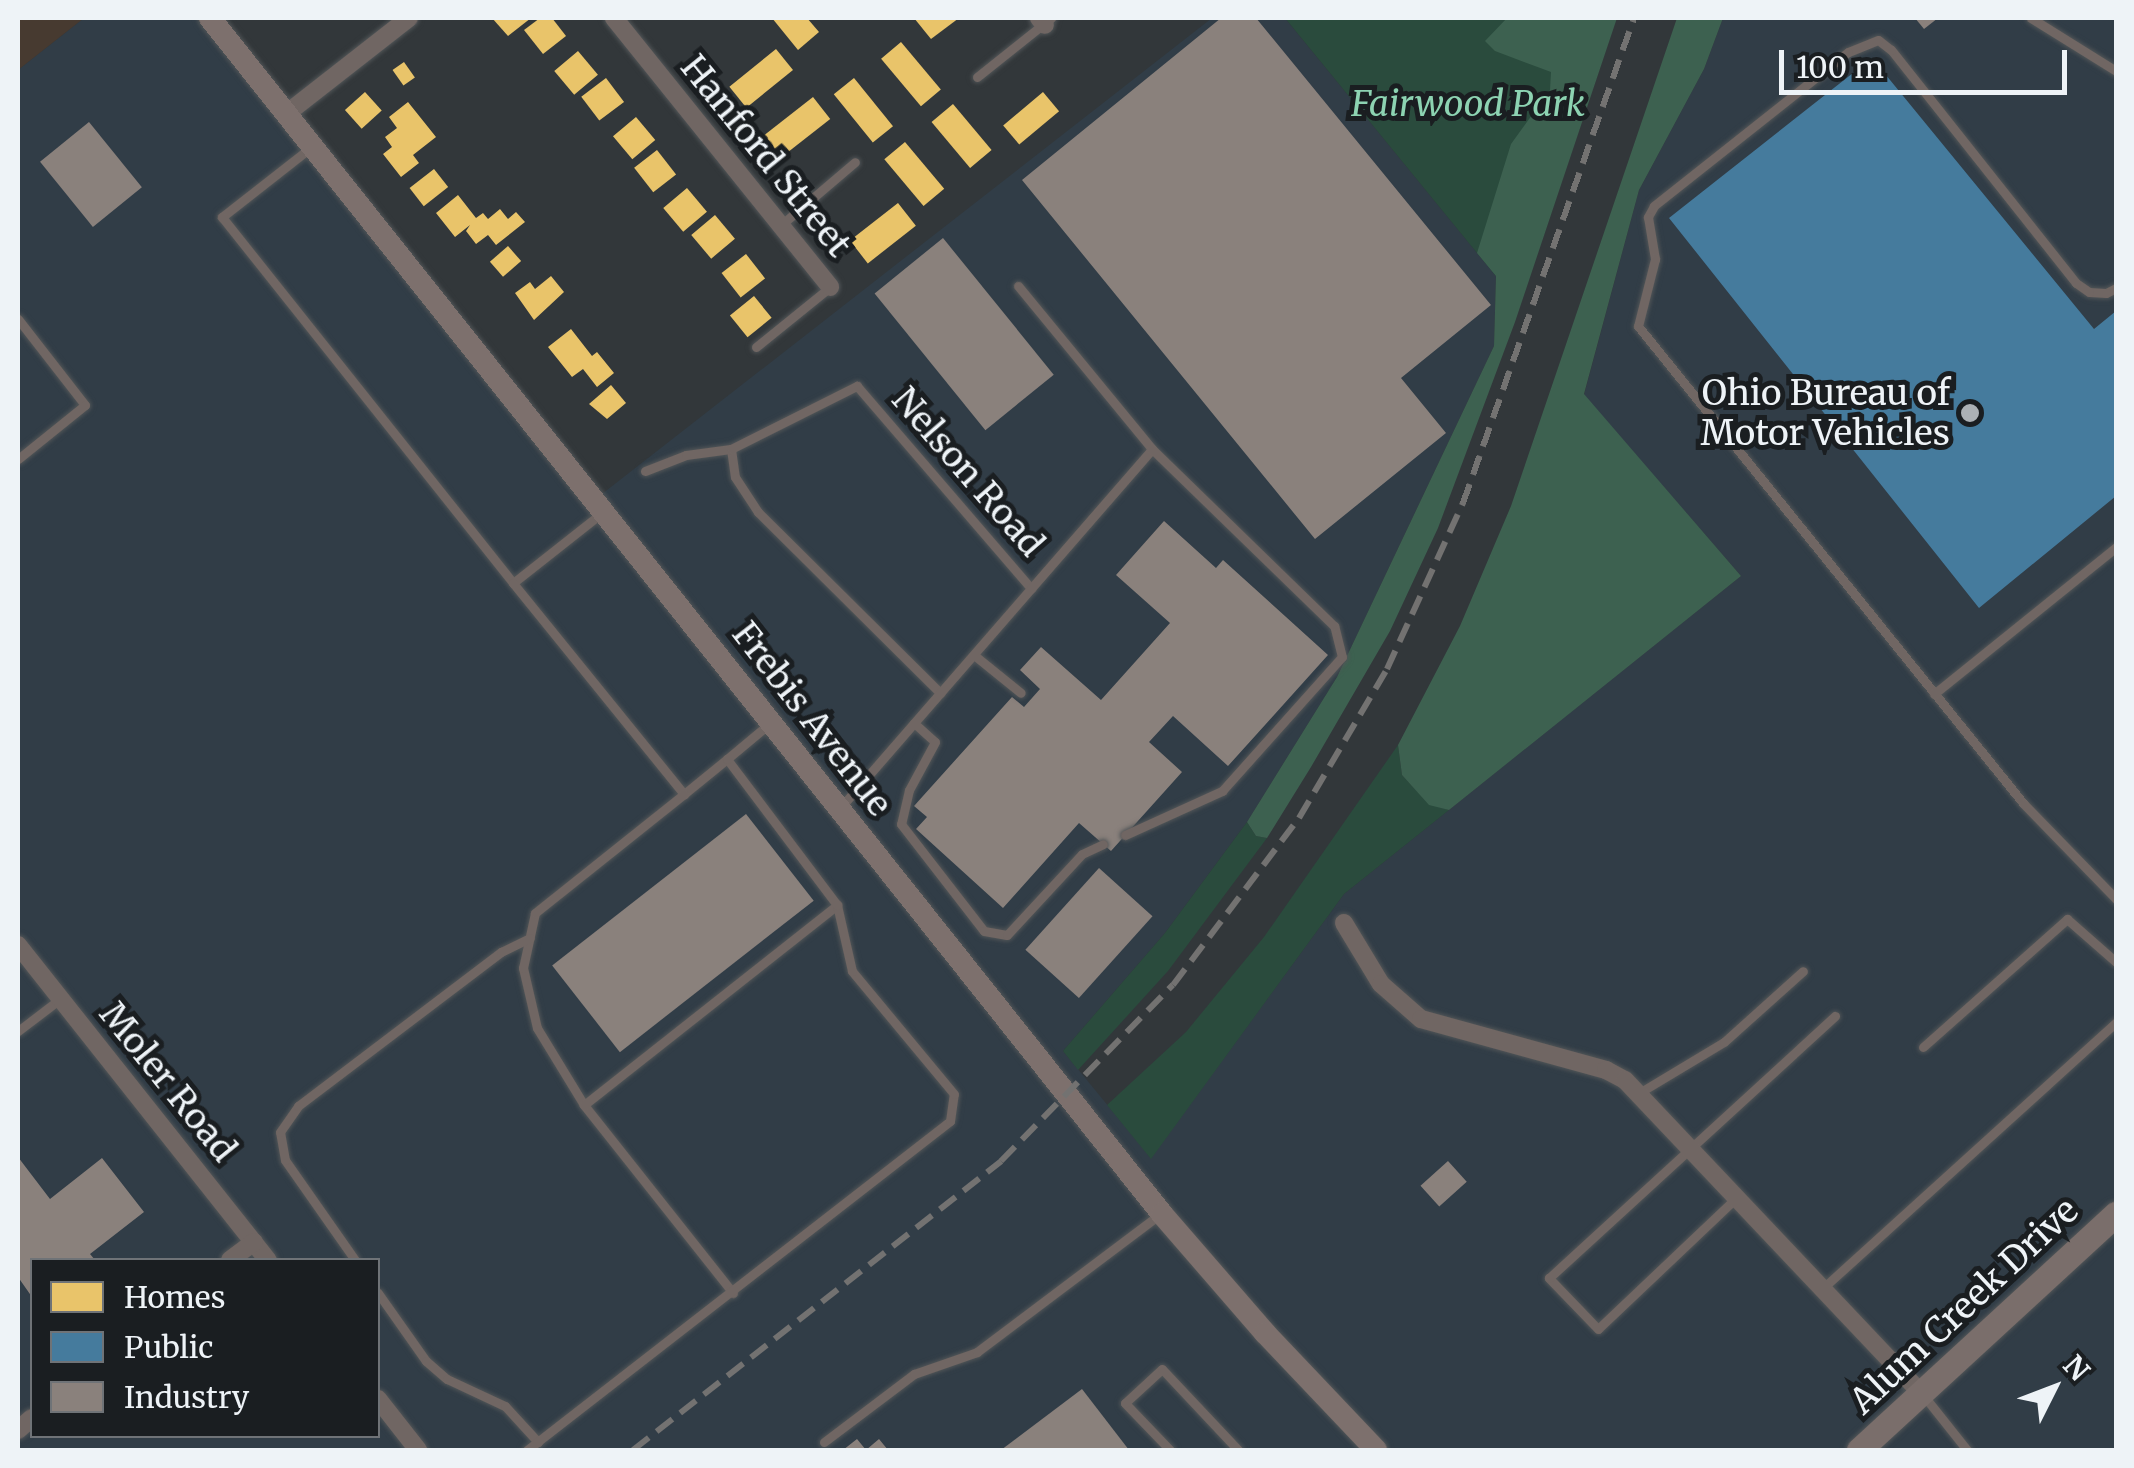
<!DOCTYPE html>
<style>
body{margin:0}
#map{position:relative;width:2134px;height:1468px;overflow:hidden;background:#32373a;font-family:Merriweather,serif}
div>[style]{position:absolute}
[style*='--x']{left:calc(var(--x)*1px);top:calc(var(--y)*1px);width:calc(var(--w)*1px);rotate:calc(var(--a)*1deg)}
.built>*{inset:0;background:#313d47}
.education>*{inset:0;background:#473a30}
.green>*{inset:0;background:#2a4b3d}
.forest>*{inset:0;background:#3d6150}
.homes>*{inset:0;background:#e9c46a;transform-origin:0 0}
.public>*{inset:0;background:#457b9d}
.industry>*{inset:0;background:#8a817c;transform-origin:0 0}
.roads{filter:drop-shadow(0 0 2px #515557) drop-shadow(0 0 2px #515557)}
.lane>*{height:9px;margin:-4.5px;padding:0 4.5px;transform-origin:4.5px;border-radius:4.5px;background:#706663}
.street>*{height:18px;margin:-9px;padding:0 9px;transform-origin:9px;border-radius:9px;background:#706663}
.secondary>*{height:22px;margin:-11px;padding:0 11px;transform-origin:11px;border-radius:11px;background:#7d706d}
.primary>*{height:25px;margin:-12.5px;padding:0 12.5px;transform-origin:12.5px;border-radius:12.5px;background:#7a6e6b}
.rail>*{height:6px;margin-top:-3px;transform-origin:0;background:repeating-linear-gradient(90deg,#737271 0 20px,transparent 0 30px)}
.dots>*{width:28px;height:28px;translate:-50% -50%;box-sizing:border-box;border:5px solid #1a1e21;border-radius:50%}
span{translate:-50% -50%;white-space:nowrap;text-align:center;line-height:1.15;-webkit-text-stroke:10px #1a1e21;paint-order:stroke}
.park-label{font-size:35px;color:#8dd3b2;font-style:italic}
.street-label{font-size:35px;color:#eef3f7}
.poi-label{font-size:35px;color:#eef3f7}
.right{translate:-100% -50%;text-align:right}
.frame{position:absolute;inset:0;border:20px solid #eef3f7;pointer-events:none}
.legend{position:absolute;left:30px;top:1258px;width:350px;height:180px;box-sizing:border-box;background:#1a1e21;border:2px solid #6f7377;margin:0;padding:12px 18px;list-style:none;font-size:30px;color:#eef3f7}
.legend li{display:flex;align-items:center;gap:20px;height:50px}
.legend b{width:50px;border:2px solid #6f7377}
.north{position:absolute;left:2004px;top:1338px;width:100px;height:100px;-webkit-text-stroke:8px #1a1e21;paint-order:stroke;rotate:48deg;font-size:28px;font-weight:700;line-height:40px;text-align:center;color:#eef3f7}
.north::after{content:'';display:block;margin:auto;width:35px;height:45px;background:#eef3f7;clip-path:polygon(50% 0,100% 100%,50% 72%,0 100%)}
.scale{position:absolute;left:1779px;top:50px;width:288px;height:45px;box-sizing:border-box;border:5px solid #eef3f7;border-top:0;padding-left:12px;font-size:30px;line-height:35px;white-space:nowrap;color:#eef3f7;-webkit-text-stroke:8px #1a1e21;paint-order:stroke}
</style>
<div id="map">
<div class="built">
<i style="clip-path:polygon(evenodd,84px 18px,207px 18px,593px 501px,1212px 18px,1285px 18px,1496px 276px,1494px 346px,1337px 677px,1247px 822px,1165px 933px,1063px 1051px,1151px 1158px,1344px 894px,1741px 576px,1584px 395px,1639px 190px,1704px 69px,1723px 18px,2116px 18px,2116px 1450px,18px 1450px,18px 70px,84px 18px,32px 1260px,378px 1260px,378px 1436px,32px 1436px,32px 1260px)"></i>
</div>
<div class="education">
<i style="clip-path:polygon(18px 18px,84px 18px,18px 70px)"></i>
</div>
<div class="green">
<i style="clip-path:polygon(1285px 18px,1594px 18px,1496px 276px,1477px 253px)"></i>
<i style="clip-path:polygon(1398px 745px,1402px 775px,1429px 804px,1449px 810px,1344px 894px,1151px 1159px,1107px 1105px,1186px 1032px,1264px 937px)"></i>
<i style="clip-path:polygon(1247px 822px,1256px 836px,1267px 838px,1168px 971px,1078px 1070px,1063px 1051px,1165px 933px)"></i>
</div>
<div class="forest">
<i style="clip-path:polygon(1507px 18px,1617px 18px,1515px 322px,1438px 528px,1390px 631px,1311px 767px,1267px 838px,1256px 836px,1247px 822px,1337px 677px,1494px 346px,1496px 276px,1477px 253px,1511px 144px,1550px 90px,1551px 72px,1495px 51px,1485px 41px)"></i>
<i style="clip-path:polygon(1677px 18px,1723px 18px,1704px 69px,1639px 190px,1584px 394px,1741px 576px,1449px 810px,1429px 805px,1402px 775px,1398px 745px,1460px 626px,1511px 506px)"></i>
</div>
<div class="homes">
<i style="clip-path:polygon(492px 18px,531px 18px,508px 36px)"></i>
<i style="clip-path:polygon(540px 18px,552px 18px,566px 36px,543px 54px,524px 30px)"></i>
<i style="clip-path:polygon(772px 18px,807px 18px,819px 32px,798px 50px)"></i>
<i style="clip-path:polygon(914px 18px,959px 18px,931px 39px)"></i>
<i style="left:901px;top:42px;width:62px;height:26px;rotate:50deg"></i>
<i style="left:776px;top:49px;width:27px;height:60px;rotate:51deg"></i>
<i style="left:578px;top:51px;width:31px;height:31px;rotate:50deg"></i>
<i style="left:404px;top:62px;width:19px;height:14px;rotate:55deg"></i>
<i style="left:606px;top:78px;width:30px;height:31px;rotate:53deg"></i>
<i style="left:854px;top:78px;width:62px;height:26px;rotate:51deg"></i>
<i style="left:365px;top:92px;width:25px;height:27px;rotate:48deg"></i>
<i style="left:1043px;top:92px;width:25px;height:52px;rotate:50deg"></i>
<i style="left:813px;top:97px;width:28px;height:62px;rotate:52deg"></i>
<i style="clip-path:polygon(408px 102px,436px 137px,413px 155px,419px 163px,401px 177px,383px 154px,392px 147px,385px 137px,397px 128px,389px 117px)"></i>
<i style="left:953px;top:104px;width:60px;height:28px;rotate:50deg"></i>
<i style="left:636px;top:117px;width:30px;height:30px;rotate:50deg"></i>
<i style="left:905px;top:142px;width:61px;height:27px;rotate:50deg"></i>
<i style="left:657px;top:150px;width:31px;height:29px;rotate:52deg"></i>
<i style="left:434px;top:169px;width:23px;height:31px;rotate:52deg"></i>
<i style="left:687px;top:188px;width:31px;height:31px;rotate:50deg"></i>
<i style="clip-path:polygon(458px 195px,476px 218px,483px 213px,488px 219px,500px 209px,508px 219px,516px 212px,525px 222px,496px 245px,488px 235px,476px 244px,466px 231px,470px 225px,455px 237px,436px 213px)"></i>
<i style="left:898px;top:203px;width:29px;height:61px;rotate:52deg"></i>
<i style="left:715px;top:215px;width:31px;height:31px;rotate:50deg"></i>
<i style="left:508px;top:246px;width:20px;height:24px;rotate:49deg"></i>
<i style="left:746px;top:254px;width:31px;height:31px;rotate:52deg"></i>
<i style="clip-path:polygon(551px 276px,564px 292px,534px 320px,515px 293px,530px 282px,535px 289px)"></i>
<i style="left:754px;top:296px;width:28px;height:31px;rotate:51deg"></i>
<i style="clip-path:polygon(571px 329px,592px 356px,597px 352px,614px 373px,597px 387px,583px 369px,572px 377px,548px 347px)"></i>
<i style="clip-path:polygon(611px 385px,626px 403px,607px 419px,589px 404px)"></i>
</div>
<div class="public">
<i style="clip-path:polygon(1872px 58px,2094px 329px,2116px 311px,2116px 496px,1979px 608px,1669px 218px)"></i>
</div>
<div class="industry">
<i style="clip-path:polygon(1221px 18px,1256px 18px,1491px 305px,1401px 378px,1446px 433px,1315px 539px,1022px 180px)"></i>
<i style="clip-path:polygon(1915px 18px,1938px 18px,1924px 29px)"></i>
<i style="left:89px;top:122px;width:84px;height:63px;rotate:51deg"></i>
<i style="left:943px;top:238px;width:176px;height:88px;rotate:51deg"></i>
<i style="clip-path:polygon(1164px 521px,1216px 568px,1223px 560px,1328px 655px,1228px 766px,1173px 716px,1149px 742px,1182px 772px,1111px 851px,1079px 823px,1003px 908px,916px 829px,927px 817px,914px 806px,1012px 697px,1024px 707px,1040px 689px,1020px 670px,1041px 647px,1101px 700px,1170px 623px,1116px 575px)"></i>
<i style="left:746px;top:814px;width:110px;height:246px;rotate:52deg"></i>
<i style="left:1099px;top:868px;width:72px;height:110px;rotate:42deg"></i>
<i style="clip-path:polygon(18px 1157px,50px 1199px,102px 1158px,144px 1212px,90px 1254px,95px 1260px,32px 1260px,32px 1297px,18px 1277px)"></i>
<i style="left:1448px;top:1161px;width:28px;height:37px;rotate:48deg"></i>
<i style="clip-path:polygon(1082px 1389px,1129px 1450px,1001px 1450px)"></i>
<i style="clip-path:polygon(857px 1439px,866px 1450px,879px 1439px,888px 1450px,843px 1450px)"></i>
</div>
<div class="roads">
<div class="lane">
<i style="--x:2031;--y:18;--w:100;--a:31.9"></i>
<i style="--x:977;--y:77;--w:95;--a:-38.6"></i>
<i style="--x:310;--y:148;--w:112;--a:141.9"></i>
<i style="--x:222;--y:217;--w:468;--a:51.5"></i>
<i style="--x:513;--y:583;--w:115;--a:-38.3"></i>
<i style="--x:781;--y:225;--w:97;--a:-40.4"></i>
<i style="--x:2116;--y:288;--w:11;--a:153"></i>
<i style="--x:2106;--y:293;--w:17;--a:-177"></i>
<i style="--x:2089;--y:292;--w:16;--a:-145"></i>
<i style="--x:2076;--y:283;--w:298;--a:-128.4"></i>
<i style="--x:1891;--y:50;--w:16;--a:-142"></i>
<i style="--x:1878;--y:40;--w:32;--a:158"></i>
<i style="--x:1848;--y:52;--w:248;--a:141.6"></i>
<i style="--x:1654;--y:206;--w:13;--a:119"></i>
<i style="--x:1648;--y:217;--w:43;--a:80.5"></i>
<i style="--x:1655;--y:259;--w:69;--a:104.2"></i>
<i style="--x:1638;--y:326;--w:613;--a:51.09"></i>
<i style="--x:2023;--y:803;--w:134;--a:45.9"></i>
<i style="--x:18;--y:319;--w:109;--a:52.1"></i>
<i style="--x:85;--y:405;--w:86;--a:141.1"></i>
<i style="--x:756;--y:347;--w:95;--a:-39"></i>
<i style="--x:731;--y:449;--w:28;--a:82"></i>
<i style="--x:735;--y:477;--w:42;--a:56.7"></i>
<i style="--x:758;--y:512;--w:257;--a:44.8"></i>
<i style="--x:645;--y:471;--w:44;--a:-21.3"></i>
<i style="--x:686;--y:455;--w:45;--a:-7.6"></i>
<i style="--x:731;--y:449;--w:141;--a:-26.6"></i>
<i style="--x:857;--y:386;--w:267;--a:49.3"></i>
<i style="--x:513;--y:583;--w:272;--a:51"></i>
<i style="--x:684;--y:794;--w:55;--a:-39.1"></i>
<i style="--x:974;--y:655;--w:60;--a:39"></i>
<i style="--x:1934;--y:694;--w:234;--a:-38.9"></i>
<i style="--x:914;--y:723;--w:28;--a:42"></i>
<i style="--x:935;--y:742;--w:55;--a:118.4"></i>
<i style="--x:909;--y:790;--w:35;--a:103"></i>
<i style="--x:901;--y:824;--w:135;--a:52.2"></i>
<i style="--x:984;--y:931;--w:23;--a:10"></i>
<i style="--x:1007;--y:935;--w:110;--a:-47.2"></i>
<i style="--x:1082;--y:854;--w:23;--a:-25"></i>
<i style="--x:841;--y:807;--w:474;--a:-49"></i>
<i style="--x:1152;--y:449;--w:211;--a:-129.4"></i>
<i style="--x:1125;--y:835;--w:107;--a:-24.4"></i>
<i style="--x:1222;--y:791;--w:180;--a:-48.2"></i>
<i style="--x:1342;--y:657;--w:32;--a:-104"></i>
<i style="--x:1334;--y:626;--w:254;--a:-135.8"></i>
<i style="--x:18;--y:1031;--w:53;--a:-37.3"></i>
<i style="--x:1923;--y:1047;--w:193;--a:-41.6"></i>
<i style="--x:2067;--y:919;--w:65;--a:41.3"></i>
<i style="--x:1639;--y:1093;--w:99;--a:-31"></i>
<i style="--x:1724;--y:1042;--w:106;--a:-41.9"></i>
<i style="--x:584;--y:1105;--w:90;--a:-121.4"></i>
<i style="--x:537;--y:1028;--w:62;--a:-103.1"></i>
<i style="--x:523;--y:968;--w:56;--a:-77.7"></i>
<i style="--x:535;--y:913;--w:191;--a:-38.6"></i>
<i style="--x:1736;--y:1198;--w:190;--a:136.5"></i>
<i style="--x:1598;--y:1329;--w:71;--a:-133.9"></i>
<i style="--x:1549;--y:1278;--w:388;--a:-42.5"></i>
<i style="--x:355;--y:1260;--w:122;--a:-125"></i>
<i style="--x:285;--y:1160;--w:28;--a:-100"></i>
<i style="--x:280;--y:1132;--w:32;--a:-55"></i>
<i style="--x:298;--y:1106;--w:255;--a:-37.2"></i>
<i style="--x:501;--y:952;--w:32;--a:-26"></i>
<i style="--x:1823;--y:1288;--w:396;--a:-42.2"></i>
<i style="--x:378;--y:1293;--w:83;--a:54.8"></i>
<i style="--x:426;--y:1361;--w:28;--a:41"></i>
<i style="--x:447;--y:1379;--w:64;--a:25"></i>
<i style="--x:505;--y:1406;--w:49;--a:47.5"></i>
<i style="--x:733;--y:1293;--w:240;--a:-128.4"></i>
<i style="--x:584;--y:1105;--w:323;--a:-38.3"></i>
<i style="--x:1924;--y:1396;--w:69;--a:51.5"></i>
<i style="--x:824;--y:1442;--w:113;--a:-37.1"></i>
<i style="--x:914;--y:1374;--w:67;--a:-19.2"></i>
<i style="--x:977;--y:1352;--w:228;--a:-37"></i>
<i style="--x:527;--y:1450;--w:536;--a:-37.87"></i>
<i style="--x:950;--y:1121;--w:27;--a:-82"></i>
<i style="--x:954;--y:1094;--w:160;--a:-129.7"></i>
<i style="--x:852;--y:971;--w:68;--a:-102.8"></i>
<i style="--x:837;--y:905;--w:183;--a:-127"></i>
<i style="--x:727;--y:759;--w:55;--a:-39.8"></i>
<i style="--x:1170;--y:1450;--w:65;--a:-133.8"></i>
<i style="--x:1125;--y:1403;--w:50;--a:-42.6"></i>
<i style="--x:1162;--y:1369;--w:111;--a:46.8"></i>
</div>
<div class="street">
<i style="--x:614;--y:18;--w:345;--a:51.2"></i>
<i style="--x:1039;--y:18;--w:9;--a:49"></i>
<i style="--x:286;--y:114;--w:156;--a:-38"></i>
<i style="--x:1344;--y:923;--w:71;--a:58.8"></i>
<i style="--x:1381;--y:984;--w:53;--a:41.2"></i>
<i style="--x:1421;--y:1019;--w:192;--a:15.4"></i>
<i style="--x:1606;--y:1070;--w:21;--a:28"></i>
<i style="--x:1625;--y:1080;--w:432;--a:46.6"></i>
<i style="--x:18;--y:945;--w:402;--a:51.6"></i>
<i style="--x:230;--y:1260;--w:30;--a:-37"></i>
<i style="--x:378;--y:1399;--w:65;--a:51.9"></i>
<i style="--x:18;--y:1430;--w:18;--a:-41"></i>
</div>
<div class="secondary">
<i style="--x:210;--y:18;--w:1529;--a:51.48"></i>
<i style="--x:1162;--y:1214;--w:157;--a:49.1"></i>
<i style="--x:1265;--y:1333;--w:161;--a:46.5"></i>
</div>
<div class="primary">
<i style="--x:1859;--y:1450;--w:349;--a:-42.6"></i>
</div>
</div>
<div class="rail">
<i style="--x:633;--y:1450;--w:468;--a:-38.1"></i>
<i style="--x:1001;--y:1161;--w:246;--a:-45.7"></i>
<i style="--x:1173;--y:985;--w:209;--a:-53"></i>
<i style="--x:1299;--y:818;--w:173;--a:-59.4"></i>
<i style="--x:1387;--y:669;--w:183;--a:-65.4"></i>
<i style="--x:1463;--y:503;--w:514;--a:-70.58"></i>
</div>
<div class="dots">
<i style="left:1970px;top:413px;background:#acb1b5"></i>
</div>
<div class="park-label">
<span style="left:1468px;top:104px">Fairwood Park</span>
</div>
<div class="street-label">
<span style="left:766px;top:156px;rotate:51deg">Hanford Street</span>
<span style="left:968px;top:472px;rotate:49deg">Nelson Road</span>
<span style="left:812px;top:719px;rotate:52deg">Frebis Avenue</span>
<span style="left:168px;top:1082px;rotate:51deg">Moler Road</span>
<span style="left:1964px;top:1306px;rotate:-43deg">Alum Creek Drive</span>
</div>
<div class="poi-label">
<span class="right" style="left:1950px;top:413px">Ohio Bureau of<br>Motor Vehicles</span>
</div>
<div class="frame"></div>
<ul class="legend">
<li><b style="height:28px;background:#e9c46a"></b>Homes</li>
<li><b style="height:28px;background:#457b9d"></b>Public</li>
<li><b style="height:28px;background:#8a817c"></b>Industry</li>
</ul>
<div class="north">N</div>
<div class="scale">100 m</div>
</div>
